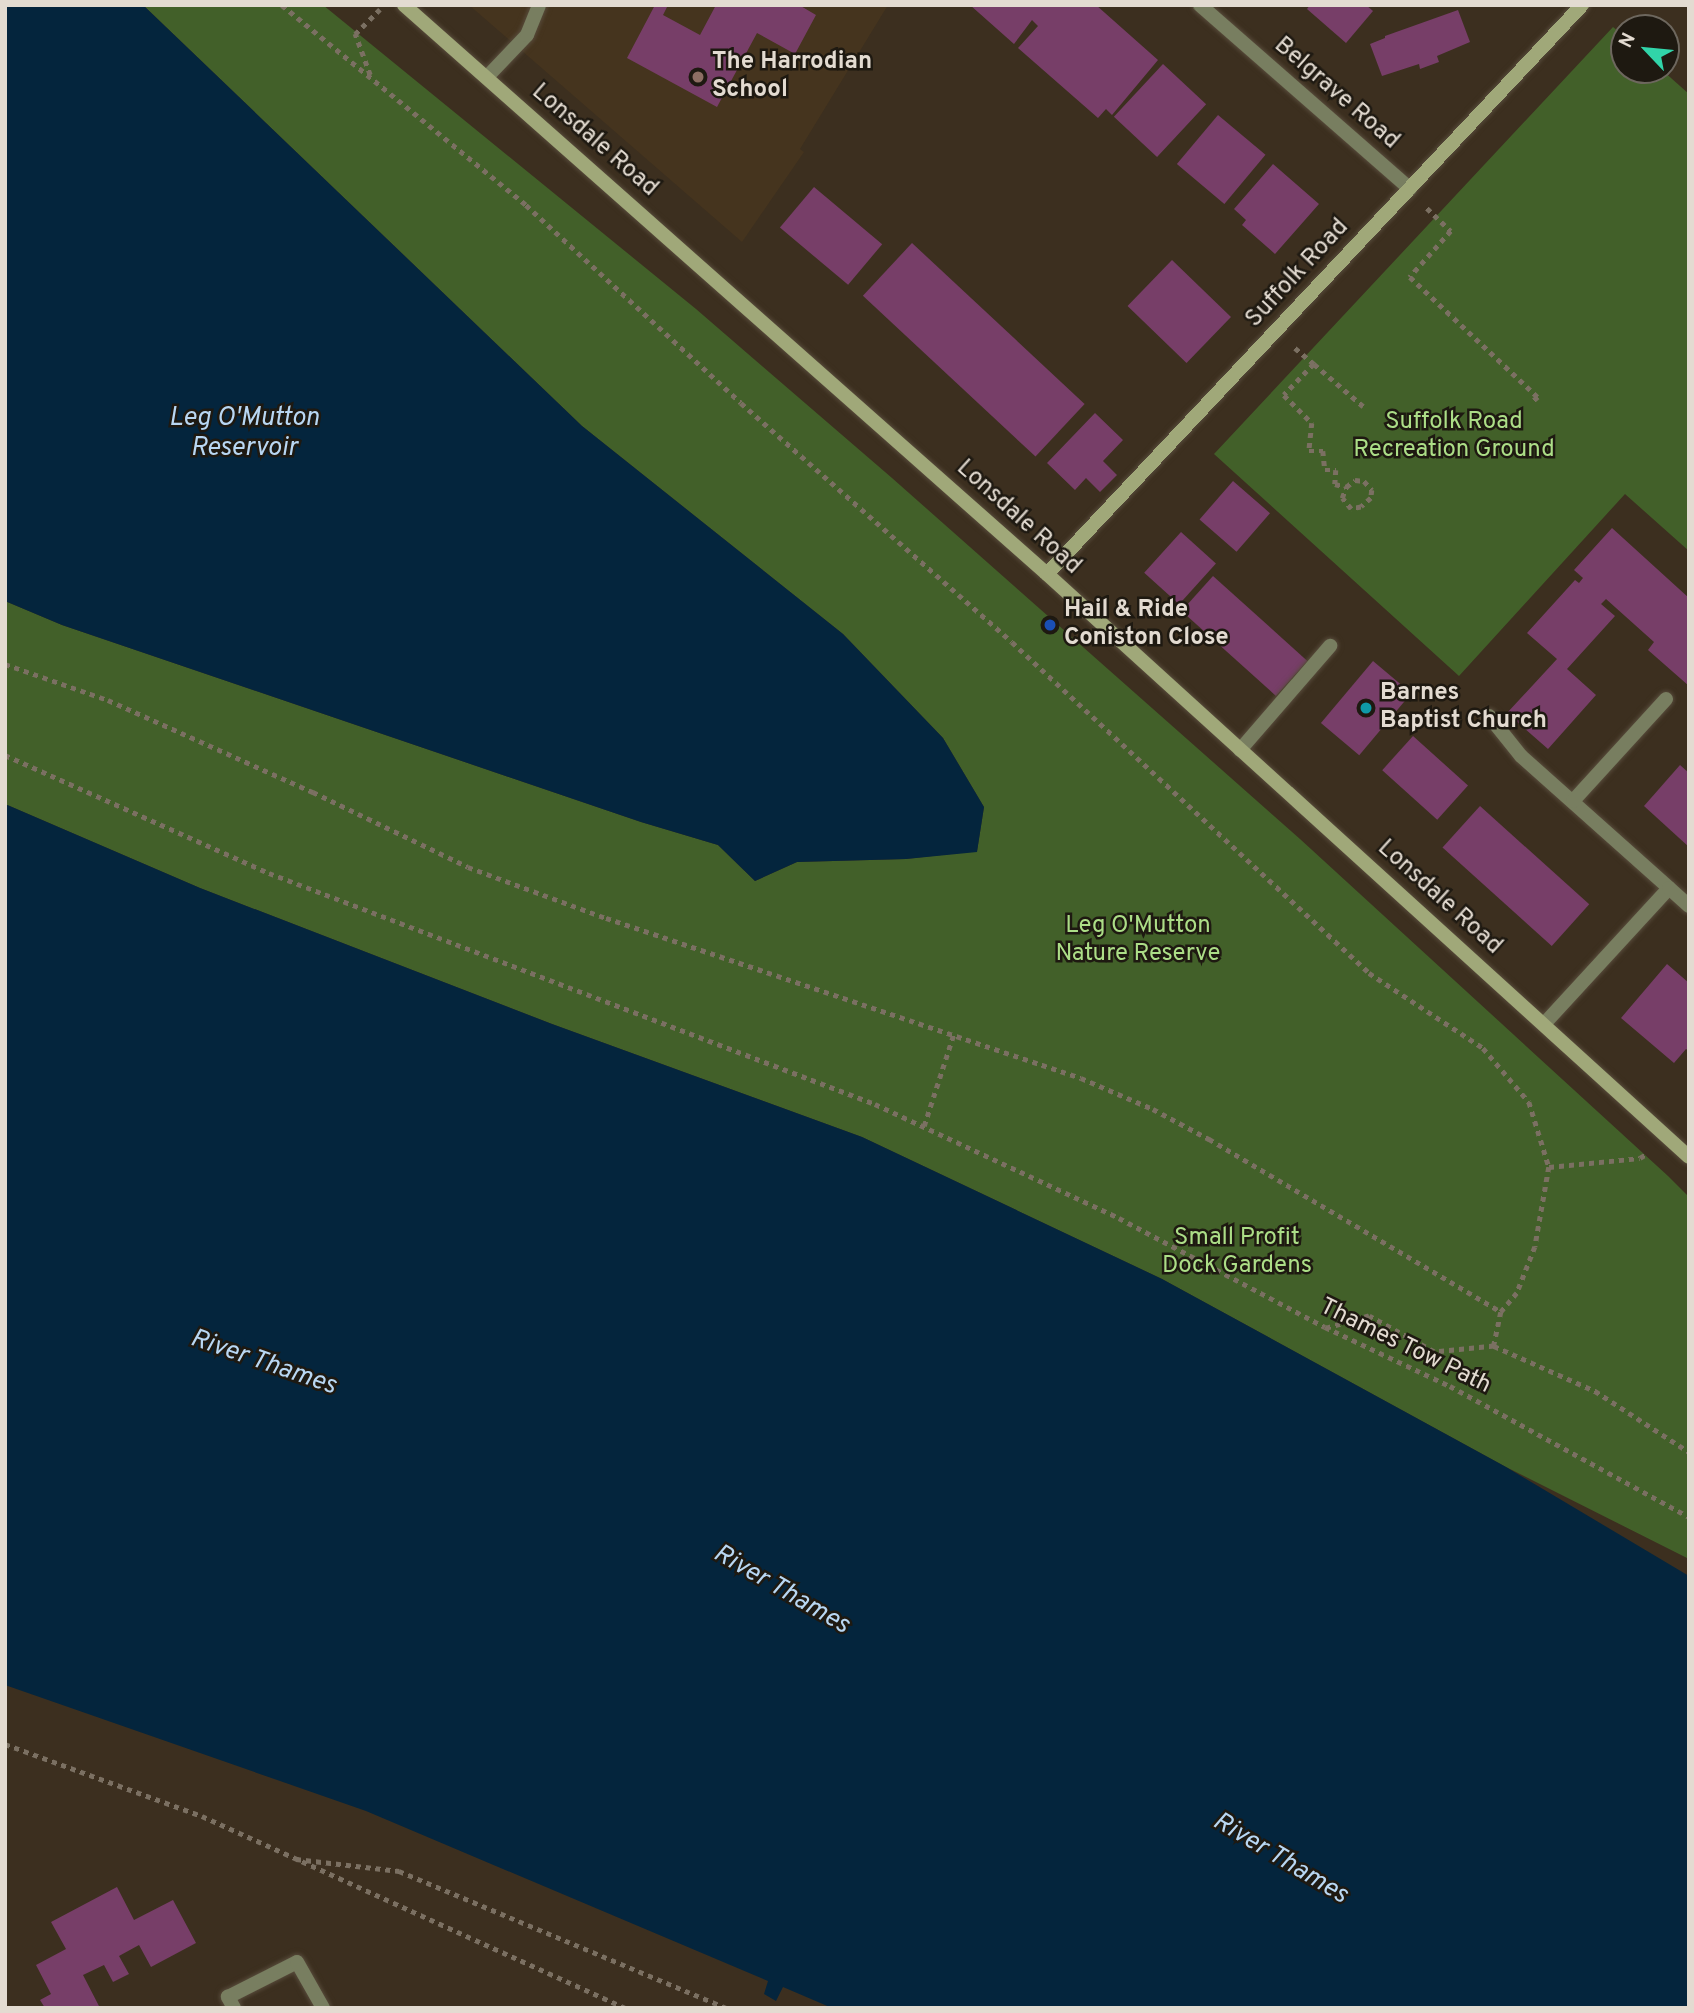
<!DOCTYPE html>
<style>
body{margin:0}
#map{position:relative;width:1694px;height:2013px;overflow:hidden;background:#3c2f1f;font-family:Overpass,sans-serif}
div>[style]{position:absolute}
[style*='--x']{left:calc(var(--x)*1px);top:calc(var(--y)*1px);width:calc(var(--w)*1px);rotate:calc(var(--a)*1deg)}
.built>*{inset:0;background:#45341e}
.green>*{inset:0;background:#426029}
.water>*{inset:0;background:#04253d}
.building>*{inset:0;background:#773e68;transform-origin:0 0}
.path>*{height:4.5px;margin-top:-2.25px;transform-origin:0;background:repeating-linear-gradient(90deg,#7b7062 0 5px,transparent 0 10px)}
.roads{filter:drop-shadow(0 0 2px #574b3b) drop-shadow(0 0 2px #574b3b)}
.lane>*{height:14px;margin:-7px;padding:0 7px;transform-origin:7px;border-radius:7px;background:#787e60}
.street>*{height:14px;margin:-7px;padding:0 7px;transform-origin:7px;border-radius:7px;background:#787e60}
.secondary>*{height:14px;margin:-7px;padding:0 7px;transform-origin:7px;border-radius:7px;background:#a0a879}
.dots>*{width:19px;height:19px;translate:-50% -50%;box-sizing:border-box;border:4px solid #1e1911;border-radius:50%}
span{translate:-50% -50%;white-space:nowrap;text-align:center;line-height:1.15;-webkit-text-stroke:5px #1e1911;paint-order:stroke}
.poi-label{font-size:24px;color:#e3dbd1;font-weight:700}
.left{translate:0 -50%;text-align:left}
.street-label{font-size:24px;color:#e3dbd1}
.park-label{font-size:24px;color:#acde87}
.water-label{font-size:26px;color:#b8d7f3;font-style:italic}
.frame{position:absolute;inset:0;border:7px solid #e3dbd1;pointer-events:none}
.north{position:absolute;left:1610px;top:14px;width:70px;height:70px;box-sizing:border-box;background:#1e1911;border:2px solid #6d675e;border-radius:50%;rotate:296deg;font-size:19px;font-weight:700;line-height:28px;text-align:center;color:#e3dbd1}
.north::after{content:'';display:block;margin:auto;width:24px;height:32px;background:#31d4a9;clip-path:polygon(50% 0,100% 100%,50% 72%,0 100%)}
</style>
<div id="map">
<div class="built">
<i style="clip-path:polygon(469px 5px,888px 5px,800px 149px,804px 152px,742px 242px)"></i>
</div>
<div class="green">
<i style="clip-path:polygon(143px 5px,323px 5px,696px 309px,892px 478px,1300px 839px,1668px 1176px,1689px 1197px,1689px 1559px,1506px 1467px,1162px 1279px,862px 1137px,552px 1024px,200px 888px,5px 804px,5px 601px,62px 625px,641px 822px,718px 845px,755px 881px,797px 862px,906px 859px,977px 851px,984px 807px,943px 738px,843px 634px,582px 426px)"></i>
<i style="clip-path:polygon(1613px 27px,1624px 36px,1624px 70px,1662px 70px,1689px 94px,1689px 551px,1625px 494px,1459px 676px,1214px 454px)"></i>
</div>
<div class="water">
<i style="clip-path:polygon(5px 5px,143px 5px,582px 426px,843px 634px,943px 738px,984px 807px,977px 852px,906px 859px,797px 862px,755px 881px,718px 845px,641px 822px,62px 625px,5px 601px)"></i>
<i style="clip-path:polygon(5px 804px,200px 888px,552px 1024px,862px 1137px,1162px 1279px,1506px 1467px,1689px 1576px,1689px 2008px,832px 2008px,783px 1987px,776px 2001px,764px 1994px,768px 1981px,366px 1811px,5px 1685px)"></i>
</div>
<div class="building">
<i style="clip-path:polygon(655px 5px,668px 5px,663px 15px,700px 35px,716px 5px,799px 5px,816px 15px,795px 54px,757px 33px,717px 107px,627px 58px)"></i>
<i style="clip-path:polygon(970px 5px,1096px 5px,1158px 60px,1112px 115px,1106px 109px,1098px 118px,1018px 48px,1038px 26px,1032px 20px,1014px 44px)"></i>
<i style="clip-path:polygon(1310px 5px,1366px 5px,1373px 11px,1346px 43px,1307px 9px)"></i>
<i style="clip-path:polygon(1458px 10px,1470px 42px,1437px 56px,1439px 62px,1420px 69px,1419px 64px,1382px 76px,1370px 44px,1385px 38px,1385px 36px)"></i>
<i style="left:1163px;top:64px;width:59px;height:72px;rotate:43deg"></i>
<i style="left:1218px;top:115px;width:62px;height:64px;rotate:40deg"></i>
<i style="clip-path:polygon(1273px 164px,1319px 204px,1275px 254px,1242px 225px,1246px 220px,1234px 209px)"></i>
<i style="left:814px;top:187px;width:89px;height:53px;rotate:40deg"></i>
<i style="left:912px;top:243px;width:236px;height:72px;rotate:43deg"></i>
<i style="left:1172px;top:260px;width:82px;height:64px;rotate:44deg"></i>
<i style="clip-path:polygon(1095px 413px,1123px 440px,1103px 461px,1117px 475px,1100px 492px,1086px 478px,1075px 490px,1047px 463px)"></i>
<i style="left:1233px;top:481px;width:49px;height:51px;rotate:41deg"></i>
<i style="clip-path:polygon(1612px 528px,1689px 598px,1689px 686px,1648px 650px,1654px 642px,1606px 599px,1601px 604px,1615px 616px,1567px 669px,1596px 695px,1548px 749px,1507px 713px,1557px 659px,1527px 633px,1575px 580px,1579px 583px,1583px 578px,1574px 570px)"></i>
<i style="left:1181px;top:532px;width:47px;height:55px;rotate:42deg"></i>
<i style="left:1213px;top:576px;width:127px;height:47px;rotate:42deg"></i>
<i style="left:1373px;top:661px;width:50px;height:81px;rotate:40deg"></i>
<i style="left:1413px;top:736px;width:74px;height:46px;rotate:42deg"></i>
<i style="clip-path:polygon(1680px 765px,1689px 773px,1689px 847px,1644px 806px)"></i>
<i style="left:1480px;top:806px;width:147px;height:56px;rotate:42deg"></i>
<i style="clip-path:polygon(1667px 964px,1689px 983px,1689px 1051px,1686px 1049px,1674px 1063px,1621px 1018px)"></i>
<i style="clip-path:polygon(117px 1887px,134px 1920px,173px 1900px,196px 1943px,151px 1967px,139px 1945px,119px 1956px,129px 1974px,113px 1982px,104px 1965px,83px 1975px,100px 2008px,45px 2008px,40px 2000px,51px 1994px,36px 1965px,66px 1949px,51px 1922px)"></i>
</div>
<div class="path">
<i style="--x:282;--y:5;--w:315;--a:39.3"></i>
<i style="--x:526;--y:205;--w:292;--a:42.6"></i>
<i style="--x:741;--y:403;--w:361;--a:41.4"></i>
<i style="--x:1012;--y:642;--w:487;--a:42.8"></i>
<i style="--x:1369;--y:973;--w:136;--a:33.3"></i>
<i style="--x:1483;--y:1048;--w:71;--a:49.6"></i>
<i style="--x:1529;--y:1102;--w:68;--a:72.9"></i>
<i style="--x:1549;--y:1167;--w:81;--a:99.9"></i>
<i style="--x:1535;--y:1247;--w:49;--a:111.4"></i>
<i style="--x:1517;--y:1293;--w:25;--a:130"></i>
<i style="--x:1501;--y:1312;--w:35;--a:102"></i>
<i style="--x:1494;--y:1346;--w:60;--a:174.3"></i>
<i style="--x:1434;--y:1352;--w:74;--a:-151"></i>
<i style="--x:1369;--y:1316;--w:44;--a:164.1"></i>
<i style="--x:370;--y:75;--w:44;--a:-110.1"></i>
<i style="--x:355;--y:34;--w:35;--a:-45"></i>
<i style="--x:1427;--y:208;--w:33;--a:44"></i>
<i style="--x:1451;--y:231;--w:62;--a:131.7"></i>
<i style="--x:1410;--y:277;--w:175;--a:43.2"></i>
<i style="--x:1538;--y:397;--w:9;--a:139"></i>
<i style="--x:1295;--y:348;--w:25;--a:40"></i>
<i style="--x:1314;--y:364;--w:43;--a:134.1"></i>
<i style="--x:1284;--y:395;--w:40;--a:45"></i>
<i style="--x:1312;--y:423;--w:28;--a:96"></i>
<i style="--x:1309;--y:451;--w:14;--a:0"></i>
<i style="--x:1323;--y:451;--w:19;--a:84"></i>
<i style="--x:1325;--y:470;--w:11;--a:0"></i>
<i style="--x:1336;--y:470;--w:14;--a:94"></i>
<i style="--x:1335;--y:484;--w:11;--a:15"></i>
<i style="--x:1346;--y:487;--w:11;--a:-38"></i>
<i style="--x:1355;--y:480;--w:9;--a:6"></i>
<i style="--x:1364;--y:481;--w:12;--a:48"></i>
<i style="--x:1372;--y:490;--w:8;--a:97"></i>
<i style="--x:1371;--y:498;--w:13;--a:138"></i>
<i style="--x:1361;--y:507;--w:10;--a:169"></i>
<i style="--x:1351;--y:509;--w:14;--a:-129"></i>
<i style="--x:1342;--y:498;--w:12;--a:-70"></i>
<i style="--x:1314;--y:364;--w:65;--a:40.6"></i>
<i style="--x:5;--y:664;--w:109;--a:19.3"></i>
<i style="--x:108;--y:700;--w:225;--a:24.2"></i>
<i style="--x:313;--y:792;--w:172;--a:25.8"></i>
<i style="--x:468;--y:867;--w:147;--a:20.3"></i>
<i style="--x:606;--y:918;--w:501;--a:18.62"></i>
<i style="--x:1081;--y:1078;--w:78;--a:23.3"></i>
<i style="--x:1153;--y:1109;--w:64;--a:28.2"></i>
<i style="--x:1209;--y:1139;--w:339;--a:30.6"></i>
<i style="--x:5;--y:755;--w:289;--a:24.1"></i>
<i style="--x:269;--y:873;--w:649;--a:20.87"></i>
<i style="--x:875;--y:1104;--w:269;--a:25"></i>
<i style="--x:1119;--y:1218;--w:233;--a:27.9"></i>
<i style="--x:1325;--y:1327;--w:138;--a:25.3"></i>
<i style="--x:1450;--y:1386;--w:273;--a:28.7"></i>
<i style="--x:924;--y:1126;--w:98;--a:-72.1"></i>
<i style="--x:1549;--y:1167;--w:91;--a:-5.6"></i>
<i style="--x:1640;--y:1158;--w:9;--a:-32"></i>
<i style="--x:1494;--y:1346;--w:111;--a:24"></i>
<i style="--x:1595;--y:1391;--w:112;--a:33"></i>
<i style="--x:5;--y:1744;--w:210;--a:20.1"></i>
<i style="--x:202;--y:1816;--w:465;--a:24.4"></i>
<i style="--x:296;--y:1859;--w:104;--a:6.6"></i>
<i style="--x:399;--y:1871;--w:355;--a:22.7"></i>
</div>
<div class="roads">
<div class="lane">
<i style="--x:487;--y:77;--w:58;--a:-46.4"></i>
<i style="--x:527;--y:35;--w:32;--a:-68"></i>
<i style="--x:234;--y:2008;--w:13;--a:-119"></i>
<i style="--x:228;--y:1997;--w:77;--a:-26.9"></i>
<i style="--x:297;--y:1962;--w:53;--a:60.5"></i>
</div>
<div class="street">
<i style="--x:1200;--y:5;--w:279;--a:41.2"></i>
<i style="--x:1489;--y:716;--w:51;--a:51.3"></i>
<i style="--x:1521;--y:756;--w:198;--a:41.7"></i>
<i style="--x:1240;--y:750;--w:138;--a:-49.1"></i>
<i style="--x:1573;--y:801;--w:138;--a:-47.6"></i>
<i style="--x:1545;--y:1023;--w:183;--a:-47.4"></i>
<i style="--x:1669;--y:888;--w:27;--a:42"></i>
</div>
<div class="secondary">
<i style="--x:404;--y:5;--w:859;--a:41.51"></i>
<i style="--x:1047;--y:574;--w:867;--a:42.24"></i>
<i style="--x:1047;--y:574;--w:781;--a:-46.76"></i>
</div>
</div>
<div class="dots">
<i style="left:698px;top:77px;background:#8d6e63"></i>
<i style="left:1050px;top:625px;background:#1a4fb4"></i>
<i style="left:1366px;top:708px;background:#0f9aa8"></i>
</div>
<div class="poi-label">
<span class="left" style="left:712px;top:77px">The Harrodian<br>School</span>
<span class="left" style="left:1064px;top:625px">Hail &amp; Ride<br>Coniston Close</span>
<span class="left" style="left:1380px;top:708px">Barnes<br>Baptist Church</span>
</div>
<div class="street-label">
<span style="left:1336px;top:94px;rotate:41deg">Belgrave Road</span>
<span style="left:594px;top:141px;rotate:41deg">Lonsdale Road</span>
<span style="left:1298px;top:274px;rotate:-47deg">Suffolk Road</span>
<span style="left:1018px;top:518px;rotate:42deg">Lonsdale Road</span>
<span style="left:1439px;top:898px;rotate:42deg">Lonsdale Road</span>
<span style="left:1405px;top:1347px;rotate:26deg">Thames Tow Path</span>
</div>
<div class="park-label">
<span style="left:1454px;top:437px">Suffolk Road<br>Recreation Ground</span>
<span style="left:1138px;top:941px">Leg O'Mutton<br>Nature Reserve</span>
<span style="left:1237px;top:1253px">Small Profit<br>Dock Gardens</span>
</div>
<div class="water-label">
<span style="left:244px;top:434px">Leg O'Mutton<br>Reservoir</span>
<span style="left:263px;top:1363px;rotate:19deg">River Thames</span>
<span style="left:781px;top:1590px;rotate:30deg">River Thames</span>
<span style="left:1280px;top:1859px;rotate:31deg">River Thames</span>
</div>
<div class="frame"></div>
<div class="north">N</div>
</div>
